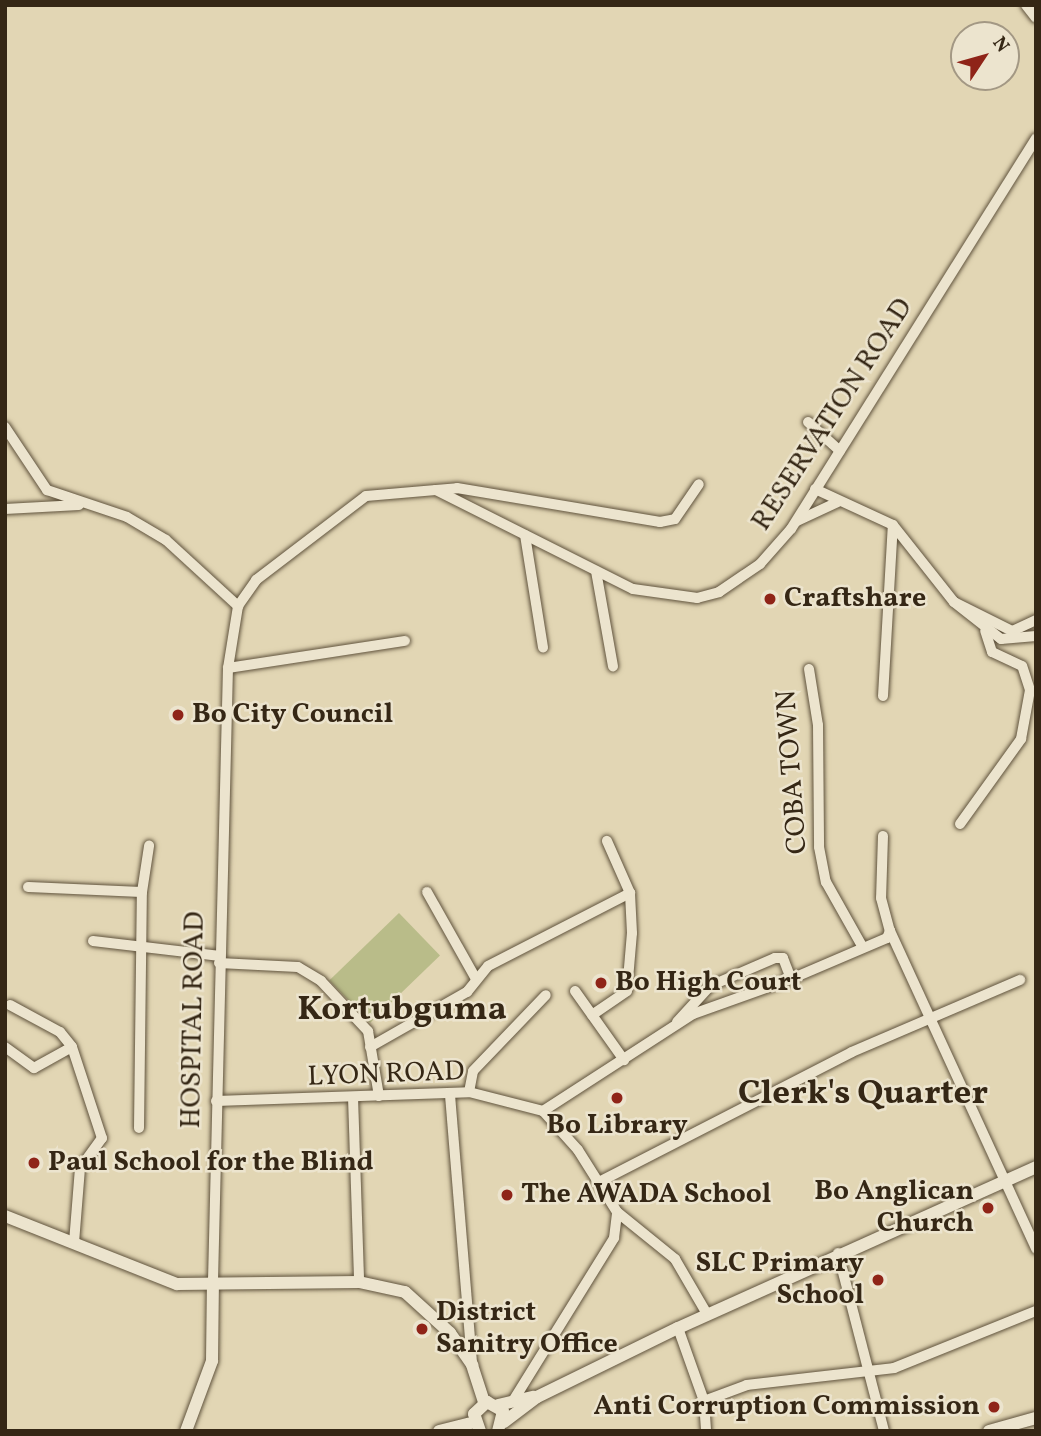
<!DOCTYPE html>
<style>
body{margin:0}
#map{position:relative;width:1041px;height:1436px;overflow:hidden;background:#e2d6b4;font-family:Vollkorn,serif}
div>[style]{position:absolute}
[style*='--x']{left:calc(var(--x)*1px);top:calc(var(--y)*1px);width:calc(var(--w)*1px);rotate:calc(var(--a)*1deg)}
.green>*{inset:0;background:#b9bc89;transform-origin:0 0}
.roads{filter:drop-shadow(0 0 2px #60533d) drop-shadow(0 0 2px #60533d)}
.minor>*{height:10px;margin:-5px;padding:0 5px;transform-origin:5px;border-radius:5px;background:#ece4ce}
.tertiary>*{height:12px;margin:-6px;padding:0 6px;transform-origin:6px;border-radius:6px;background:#ece4ce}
.dots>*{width:19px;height:19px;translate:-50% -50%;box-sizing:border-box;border:4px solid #ece4ce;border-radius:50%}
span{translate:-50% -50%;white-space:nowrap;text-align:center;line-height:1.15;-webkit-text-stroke:5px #ece4ce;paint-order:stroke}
.street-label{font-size:28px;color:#352715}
.poi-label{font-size:28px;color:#352715;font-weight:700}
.left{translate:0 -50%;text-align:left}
.right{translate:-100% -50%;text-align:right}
.district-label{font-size:35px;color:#352715;font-weight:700}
.frame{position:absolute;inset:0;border:7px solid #352715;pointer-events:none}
.north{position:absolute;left:950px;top:21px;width:70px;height:70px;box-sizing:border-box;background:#ece4ce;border:2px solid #a39884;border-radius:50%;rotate:54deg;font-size:19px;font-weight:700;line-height:28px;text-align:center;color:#352715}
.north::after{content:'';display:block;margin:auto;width:24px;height:32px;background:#8f2418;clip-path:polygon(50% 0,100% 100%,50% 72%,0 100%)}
</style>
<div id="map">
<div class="green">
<i style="left:399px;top:913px;width:59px;height:97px;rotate:46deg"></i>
</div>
<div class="roads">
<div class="minor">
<i style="--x:1026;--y:5;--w:16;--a:52"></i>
<i style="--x:808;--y:422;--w:43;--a:42.2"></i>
<i style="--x:5;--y:427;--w:76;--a:56.3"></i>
<i style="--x:47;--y:490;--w:84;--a:18.6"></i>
<i style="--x:127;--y:517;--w:45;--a:30.5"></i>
<i style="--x:166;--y:540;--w:98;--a:42.5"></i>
<i style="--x:815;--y:489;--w:86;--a:24.8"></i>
<i style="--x:893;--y:525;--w:98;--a:51.6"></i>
<i style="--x:436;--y:490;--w:21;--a:-5"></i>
<i style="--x:457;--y:488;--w:206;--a:9.5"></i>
<i style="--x:660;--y:522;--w:15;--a:-11"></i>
<i style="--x:675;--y:519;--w:42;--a:-55.6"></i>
<i style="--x:5;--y:509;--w:74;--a:-3.1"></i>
<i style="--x:797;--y:521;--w:45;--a:-24.9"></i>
<i style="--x:525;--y:535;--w:114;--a:80.9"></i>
<i style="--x:596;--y:571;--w:97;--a:79.9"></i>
<i style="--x:1036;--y:620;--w:26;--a:155"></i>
<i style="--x:1012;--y:631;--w:65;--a:-153.4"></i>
<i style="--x:954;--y:602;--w:60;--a:38.2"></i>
<i style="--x:1001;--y:639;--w:35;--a:-5"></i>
<i style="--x:228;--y:668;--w:179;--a:-8.7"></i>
<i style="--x:809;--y:669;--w:57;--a:80.9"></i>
<i style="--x:818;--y:725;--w:122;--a:89.5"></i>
<i style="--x:819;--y:847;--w:36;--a:79"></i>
<i style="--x:826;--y:882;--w:73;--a:60.6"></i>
<i style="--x:883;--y:696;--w:171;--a:-86.7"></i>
<i style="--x:960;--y:824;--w:105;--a:-54.3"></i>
<i style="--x:1021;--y:739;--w:50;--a:-79.6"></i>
<i style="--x:1030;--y:690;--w:25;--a:-108"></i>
<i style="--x:1022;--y:666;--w:33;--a:-155"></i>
<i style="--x:992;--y:652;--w:22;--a:-108"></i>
<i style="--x:883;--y:836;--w:62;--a:91.8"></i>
<i style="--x:881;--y:898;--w:34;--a:75"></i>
<i style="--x:890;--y:931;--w:350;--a:65.3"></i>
<i style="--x:28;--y:887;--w:114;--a:2.5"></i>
<i style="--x:427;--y:892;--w:100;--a:60.6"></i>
<i style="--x:93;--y:941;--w:128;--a:6.7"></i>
<i style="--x:219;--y:963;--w:79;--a:2.9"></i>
<i style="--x:298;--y:967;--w:27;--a:31"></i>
<i style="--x:321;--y:981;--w:69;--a:46.8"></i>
<i style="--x:368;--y:1031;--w:66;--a:80.4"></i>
<i style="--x:575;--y:991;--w:85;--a:54.6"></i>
<i style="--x:10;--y:1005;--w:57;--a:28.4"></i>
<i style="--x:60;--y:1032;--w:19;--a:51"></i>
<i style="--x:72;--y:1047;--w:96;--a:71.8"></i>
<i style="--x:102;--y:1138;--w:37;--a:126"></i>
<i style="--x:80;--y:1168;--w:75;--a:94.6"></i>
<i style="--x:592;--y:1015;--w:42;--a:-34.4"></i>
<i style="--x:627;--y:991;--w:58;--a:-85.1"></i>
<i style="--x:632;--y:933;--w:40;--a:-92.9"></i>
<i style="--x:630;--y:893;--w:57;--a:-113.9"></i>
<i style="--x:677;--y:1022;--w:49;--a:-47.5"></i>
<i style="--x:710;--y:986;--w:71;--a:-23.3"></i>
<i style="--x:775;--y:958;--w:8;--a:0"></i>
<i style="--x:783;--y:958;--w:22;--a:69"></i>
<i style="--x:5;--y:1047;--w:36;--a:36"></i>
<i style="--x:34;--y:1068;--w:43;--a:-28.9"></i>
<i style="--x:370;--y:1047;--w:112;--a:-29.6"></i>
<i style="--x:467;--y:992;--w:33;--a:-51"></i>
<i style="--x:488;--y:966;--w:160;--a:-27.2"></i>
<i style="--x:469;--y:1092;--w:21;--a:-79"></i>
<i style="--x:473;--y:1071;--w:105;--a:-46.2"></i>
<i style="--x:450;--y:1095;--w:271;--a:85.3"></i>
<i style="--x:353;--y:1097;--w:185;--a:88.1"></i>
<i style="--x:216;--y:1101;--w:253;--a:-2"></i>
<i style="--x:469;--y:1092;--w:76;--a:14.4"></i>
<i style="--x:543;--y:1111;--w:52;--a:48.1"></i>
<i style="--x:578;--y:1150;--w:73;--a:57.8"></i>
<i style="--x:617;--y:1212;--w:75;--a:39"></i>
<i style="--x:675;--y:1259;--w:64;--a:59.8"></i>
<i style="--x:543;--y:1111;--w:179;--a:-32.9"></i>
<i style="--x:693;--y:1014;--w:104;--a:-19.7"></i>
<i style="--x:791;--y:979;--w:104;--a:-23.1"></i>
<i style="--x:887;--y:938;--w:8;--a:-67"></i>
<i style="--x:139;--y:1128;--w:236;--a:-89.3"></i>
<i style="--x:142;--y:892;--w:47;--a:-81.3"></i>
<i style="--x:599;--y:1182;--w:284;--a:-27.2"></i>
<i style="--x:852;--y:1052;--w:183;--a:-23.2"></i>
<i style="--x:838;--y:1253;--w:184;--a:75.5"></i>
<i style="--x:213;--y:1281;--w:613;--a:-88.6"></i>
<i style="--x:228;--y:668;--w:63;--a:-80.8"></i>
<i style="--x:238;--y:606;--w:32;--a:-55"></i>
<i style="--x:256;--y:580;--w:138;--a:-37.4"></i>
<i style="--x:366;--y:496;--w:70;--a:-4.9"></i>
<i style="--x:436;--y:490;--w:220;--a:26.7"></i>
<i style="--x:633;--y:589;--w:65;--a:8"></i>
<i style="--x:697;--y:598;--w:23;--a:-15"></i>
<i style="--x:719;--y:592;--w:50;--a:-34.3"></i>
<i style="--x:760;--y:564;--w:47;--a:-48.5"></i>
<i style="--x:791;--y:529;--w:461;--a:-57.9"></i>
<i style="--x:678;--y:1328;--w:77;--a:70.4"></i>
<i style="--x:704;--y:1401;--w:30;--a:86"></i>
<i style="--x:513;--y:1401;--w:192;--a:-58.2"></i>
<i style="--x:614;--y:1238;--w:25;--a:-83"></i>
<i style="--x:704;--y:1401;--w:46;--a:-20.4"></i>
<i style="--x:747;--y:1385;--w:148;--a:-6.6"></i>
<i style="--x:894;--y:1368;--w:153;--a:-21.9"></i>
</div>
<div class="tertiary">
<i style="--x:5;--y:1216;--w:185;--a:21.6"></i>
<i style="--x:177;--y:1284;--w:182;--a:-0.6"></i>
<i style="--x:359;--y:1282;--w:47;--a:12.3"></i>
<i style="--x:405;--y:1292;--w:61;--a:42.3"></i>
<i style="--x:450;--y:1333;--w:39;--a:55"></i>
<i style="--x:472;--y:1365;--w:40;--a:72"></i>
<i style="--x:498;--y:1405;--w:37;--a:-13"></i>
<i style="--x:504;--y:1422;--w:41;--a:-37.1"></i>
<i style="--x:537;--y:1397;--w:157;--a:-26.1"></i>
<i style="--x:678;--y:1328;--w:393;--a:-24.2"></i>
<i style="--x:186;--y:1431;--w:75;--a:-69.6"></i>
<i style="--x:212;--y:1361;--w:80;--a:-89.3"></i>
<i style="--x:439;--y:1431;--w:36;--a:-14"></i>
<i style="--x:480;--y:1431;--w:18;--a:-109"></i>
<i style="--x:474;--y:1414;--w:18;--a:-43"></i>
<i style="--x:487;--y:1402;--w:18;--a:29"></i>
<i style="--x:503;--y:1411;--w:21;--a:104"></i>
<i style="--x:989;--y:1431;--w:49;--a:-15.5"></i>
</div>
</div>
<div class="dots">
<i style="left:770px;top:599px;background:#8f2418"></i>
<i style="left:178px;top:715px;background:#8f2418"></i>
<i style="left:601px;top:983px;background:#8f2418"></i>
<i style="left:617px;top:1098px;background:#8f2418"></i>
<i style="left:34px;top:1163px;background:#8f2418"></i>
<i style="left:507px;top:1195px;background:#8f2418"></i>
<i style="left:988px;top:1208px;background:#8f2418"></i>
<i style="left:878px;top:1280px;background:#8f2418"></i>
<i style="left:422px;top:1329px;background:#8f2418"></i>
<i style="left:994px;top:1407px;background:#8f2418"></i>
</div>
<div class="street-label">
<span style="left:833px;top:415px;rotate:-57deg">RESERVATION ROAD</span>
<span style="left:793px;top:772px;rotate:-94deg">COBA TOWN</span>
<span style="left:194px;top:1020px;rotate:-89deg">HOSPITAL ROAD</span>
<span style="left:386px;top:1075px;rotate:-2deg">LYON ROAD</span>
</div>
<div class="poi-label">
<span class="left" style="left:784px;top:599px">Craftshare</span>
<span class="left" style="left:192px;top:715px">Bo City Council</span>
<span class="left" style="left:615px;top:983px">Bo High Court</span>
<span style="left:617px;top:1126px">Bo Library</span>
<span class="left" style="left:48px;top:1163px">Paul School for the Blind</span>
<span class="right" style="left:974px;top:1208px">Bo Anglican<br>Church</span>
<span class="left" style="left:521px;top:1195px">The AWADA School</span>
<span class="right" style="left:864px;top:1280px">SLC Primary<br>School</span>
<span class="left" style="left:436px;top:1329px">District<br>Sanitry Office</span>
<span class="right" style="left:980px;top:1407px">Anti Corruption Commission</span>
</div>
<div class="district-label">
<span style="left:402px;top:1010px">Kortubguma</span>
<span style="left:863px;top:1094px">Clerk's Quarter</span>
</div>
<div class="frame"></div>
<div class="north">N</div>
</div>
